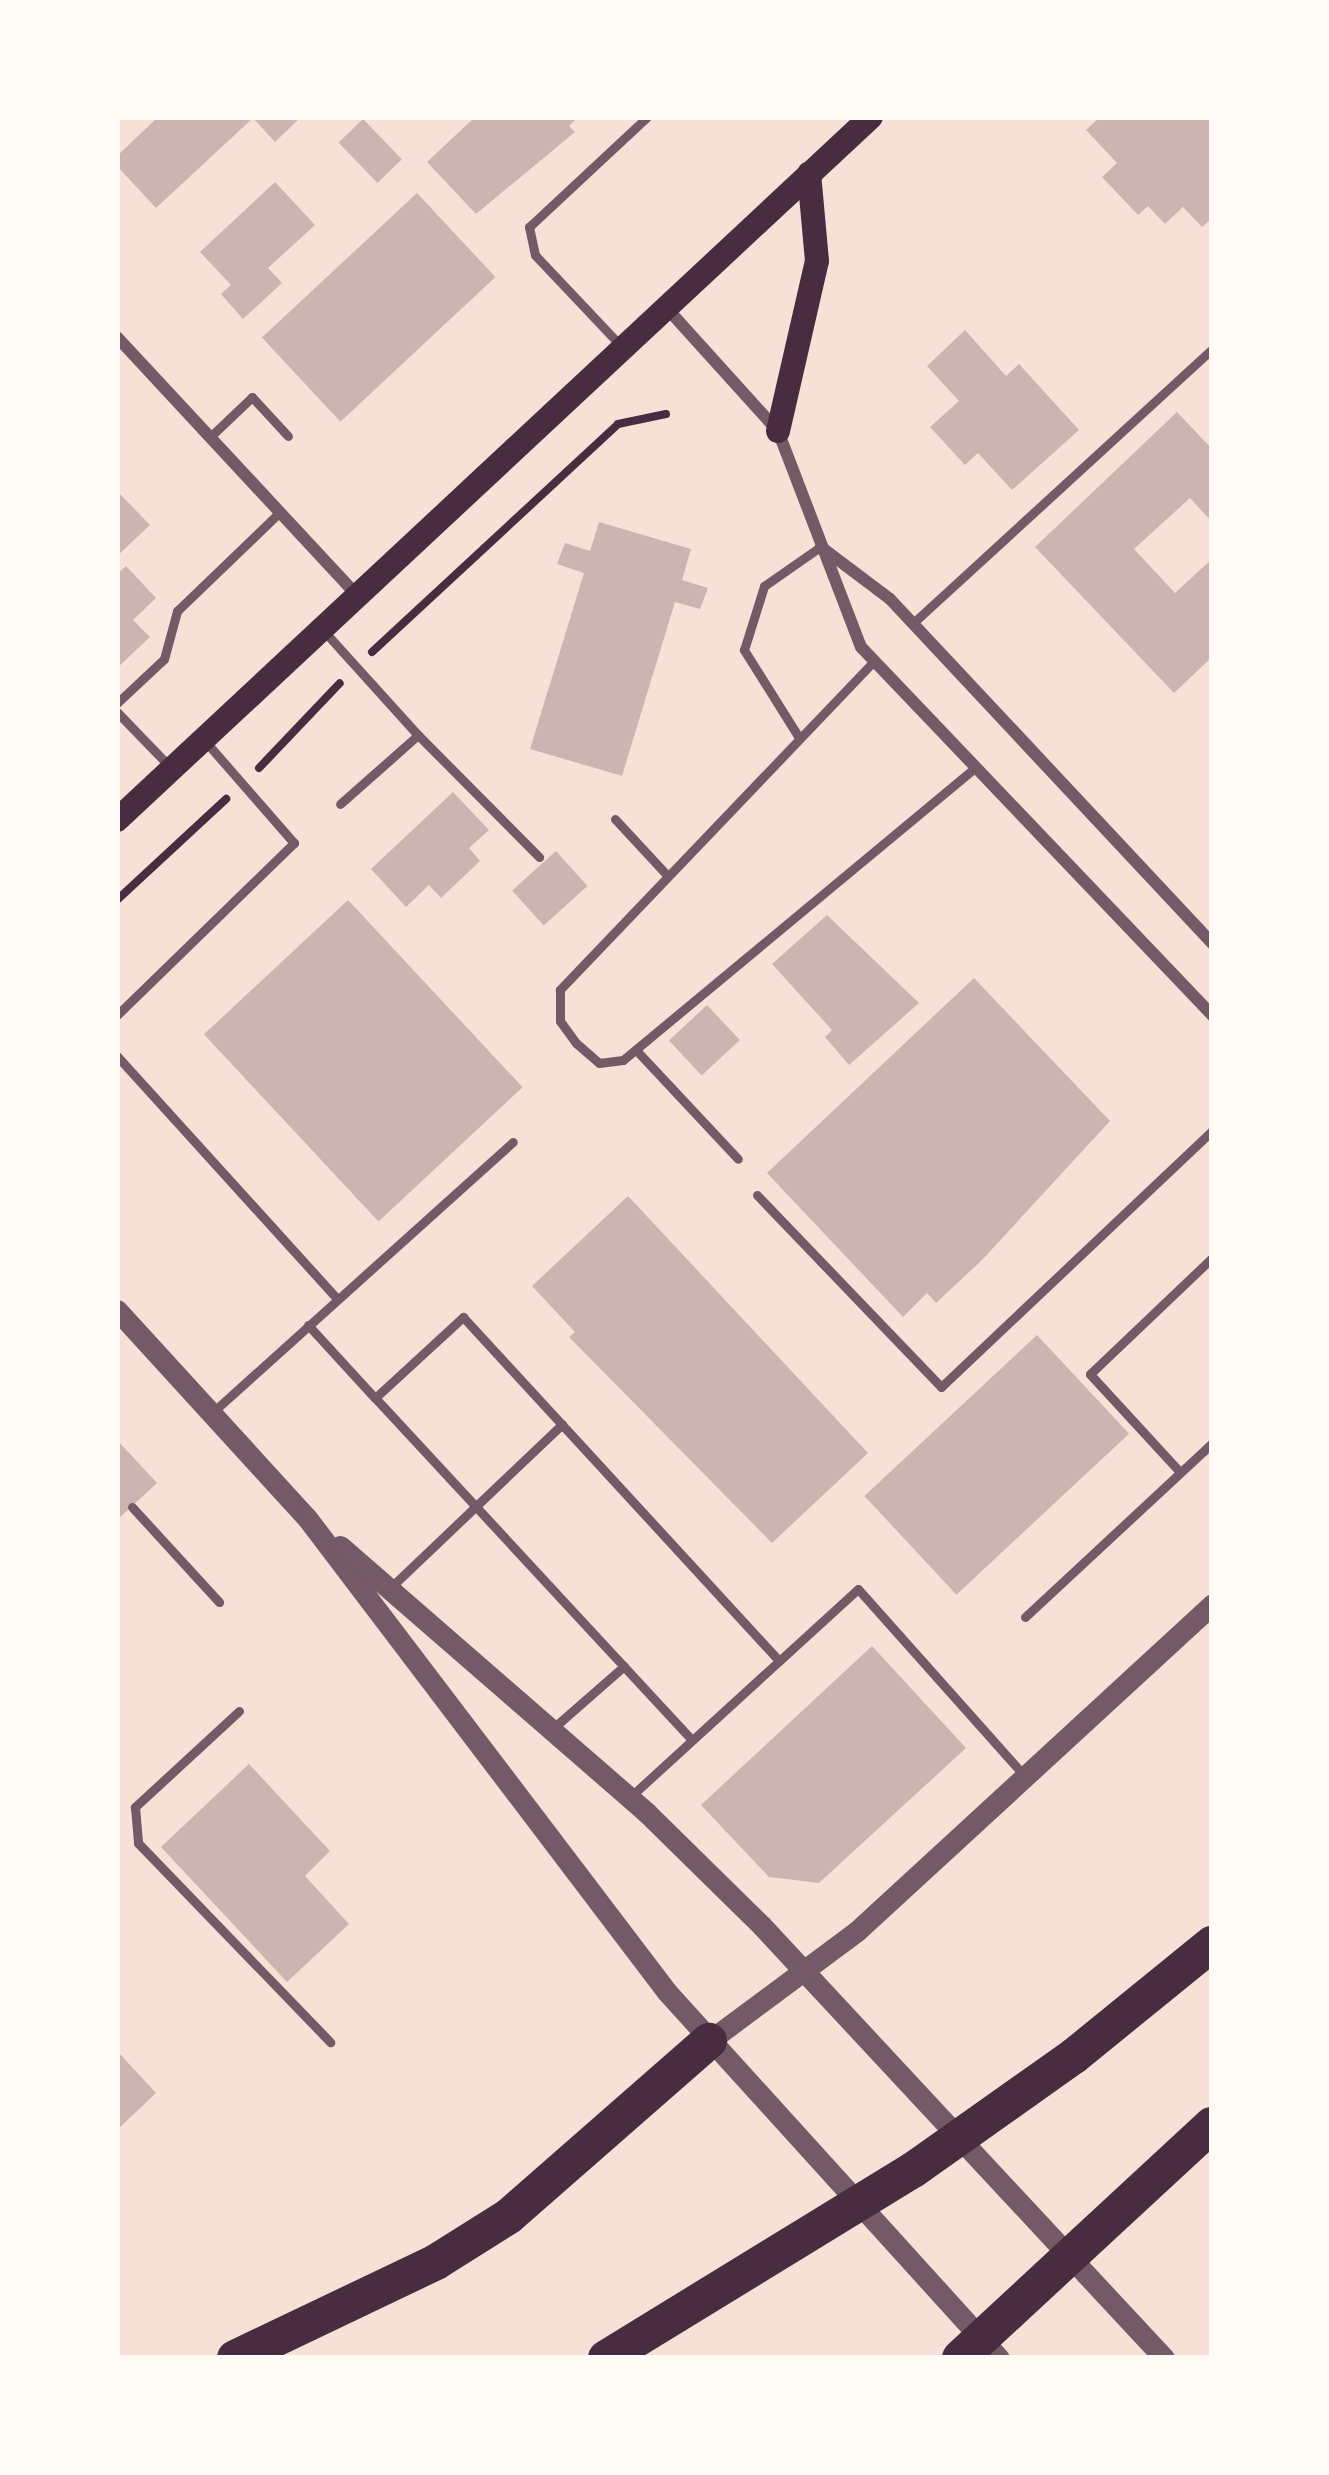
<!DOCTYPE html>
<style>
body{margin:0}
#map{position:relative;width:1329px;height:2475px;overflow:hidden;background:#f7e1d7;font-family:"Noto Serif",serif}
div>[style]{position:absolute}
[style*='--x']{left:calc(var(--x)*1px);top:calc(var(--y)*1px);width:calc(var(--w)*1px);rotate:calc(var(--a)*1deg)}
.building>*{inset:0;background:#ccb4b1;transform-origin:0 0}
.path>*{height:8px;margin:-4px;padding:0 4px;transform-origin:4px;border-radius:4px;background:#4a2c40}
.service>*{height:9px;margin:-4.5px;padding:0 4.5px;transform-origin:4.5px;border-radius:4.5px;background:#755966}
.minor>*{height:12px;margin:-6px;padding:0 6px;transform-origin:6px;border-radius:6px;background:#755966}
.tertiary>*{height:21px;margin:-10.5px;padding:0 10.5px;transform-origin:10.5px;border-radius:10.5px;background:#755966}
.secondary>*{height:24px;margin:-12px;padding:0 12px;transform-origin:12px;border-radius:12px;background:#4a2c40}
.motorway>*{height:36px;margin:-18px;padding:0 18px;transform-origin:18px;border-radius:18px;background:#4a2c40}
span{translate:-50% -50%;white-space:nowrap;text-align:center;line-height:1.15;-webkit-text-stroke:9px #fffaf5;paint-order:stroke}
.frame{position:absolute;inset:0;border:120px solid #fffaf5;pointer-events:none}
</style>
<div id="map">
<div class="building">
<i style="clip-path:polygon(158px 117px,301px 117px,275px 142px,253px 118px,156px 208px,117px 166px,117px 156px)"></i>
<i style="clip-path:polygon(475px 117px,578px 117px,569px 126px,575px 132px,476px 214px,427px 162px)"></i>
<i style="clip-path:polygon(1100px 117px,1212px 117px,1212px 218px,1202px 227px,1183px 207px,1165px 224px,1148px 206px,1138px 215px,1102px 177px,1117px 163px,1086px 130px)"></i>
<i style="left:363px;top:119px;width:56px;height:34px;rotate:46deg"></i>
<i style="clip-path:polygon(275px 182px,315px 225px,268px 268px,282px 283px,243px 319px,221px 294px,231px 285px,200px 252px)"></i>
<i style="left:417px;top:193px;width:115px;height:212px;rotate:47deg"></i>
<i style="clip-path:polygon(965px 330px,1006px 376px,1019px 364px,1079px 430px,1012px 490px,978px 453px,965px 465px,930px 427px,959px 401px,927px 366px)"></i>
<i style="clip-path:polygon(1177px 412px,1212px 449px,1212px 522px,1190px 498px,1134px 549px,1175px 593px,1212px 559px,1212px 657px,1174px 693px,1035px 547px)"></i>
<i style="clip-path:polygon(117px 491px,150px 525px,117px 556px)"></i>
<i style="clip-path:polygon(599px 522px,691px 549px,682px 580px,708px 588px,700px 609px,675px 602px,622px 776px,530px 749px,584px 573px,557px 564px,565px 543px,590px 551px)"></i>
<i style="clip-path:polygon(126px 566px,156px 598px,133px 620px,150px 637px,117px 668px,117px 574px)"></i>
<i style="clip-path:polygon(453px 792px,489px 830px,469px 848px,480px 861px,441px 898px,429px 885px,406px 907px,371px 869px)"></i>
<i style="left:556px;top:851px;width:47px;height:59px;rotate:48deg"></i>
<i style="left:348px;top:900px;width:256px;height:197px;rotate:47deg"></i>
<i style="clip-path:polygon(827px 915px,919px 1003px,849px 1065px,825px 1037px,832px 1030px,772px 964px)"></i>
<i style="clip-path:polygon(974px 978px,1110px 1121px,982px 1260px,936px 1303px,927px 1293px,903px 1317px,767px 1173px)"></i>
<i style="left:707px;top:1005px;width:48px;height:52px;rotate:47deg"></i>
<i style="clip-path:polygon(628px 1196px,868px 1453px,772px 1543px,569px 1337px,575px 1332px,532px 1286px)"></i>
<i style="left:1037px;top:1335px;width:135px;height:236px;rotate:47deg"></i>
<i style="clip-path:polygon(117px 1440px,157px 1483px,117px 1520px)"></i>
<i style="clip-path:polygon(872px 1646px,966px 1748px,819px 1883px,769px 1877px,701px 1805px)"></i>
<i style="clip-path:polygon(249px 1764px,330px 1851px,305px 1876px,349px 1924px,287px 1982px,161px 1847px)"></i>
<i style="clip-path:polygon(117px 2051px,156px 2093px,117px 2130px)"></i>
</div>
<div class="path">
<i style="--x:372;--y:652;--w:335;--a:-42.8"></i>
<i style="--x:618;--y:424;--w:49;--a:-11.8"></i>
<i style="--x:259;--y:768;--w:117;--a:-46.4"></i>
<i style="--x:117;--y:900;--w:149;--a:-42.8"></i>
</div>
<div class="service">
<i style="--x:621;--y:346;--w:125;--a:-133.4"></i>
<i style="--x:535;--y:255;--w:29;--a:-102"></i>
<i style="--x:529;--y:227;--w:161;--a:-43"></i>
<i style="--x:210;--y:437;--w:58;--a:-43.6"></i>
<i style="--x:252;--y:397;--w:53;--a:47.3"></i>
<i style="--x:912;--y:624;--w:407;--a:-42.5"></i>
<i style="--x:323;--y:630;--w:142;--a:47.9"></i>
<i style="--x:418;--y:735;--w:104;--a:138.5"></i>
<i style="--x:874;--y:661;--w:455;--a:133.7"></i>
<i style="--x:560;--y:990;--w:31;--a:90"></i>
<i style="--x:560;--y:1021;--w:27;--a:54"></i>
<i style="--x:576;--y:1043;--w:30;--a:41"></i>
<i style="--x:599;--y:1063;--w:24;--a:-7"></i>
<i style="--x:623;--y:1060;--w:459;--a:-39.7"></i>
<i style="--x:117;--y:703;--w:64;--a:-43.1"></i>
<i style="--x:164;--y:659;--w:50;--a:-74.8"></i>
<i style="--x:177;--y:611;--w:143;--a:-43.9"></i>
<i style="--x:117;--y:712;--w:78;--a:46"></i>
<i style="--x:418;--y:735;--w:172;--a:45.2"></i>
<i style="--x:798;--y:736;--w:102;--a:-122.1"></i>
<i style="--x:744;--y:650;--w:67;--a:-72.6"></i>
<i style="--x:764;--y:586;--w:68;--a:-34.9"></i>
<i style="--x:615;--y:819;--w:75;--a:47.2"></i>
<i style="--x:117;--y:1015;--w:247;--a:-44.2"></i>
<i style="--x:294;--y:843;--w:134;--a:-131.1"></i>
<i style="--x:636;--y:1050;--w:149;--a:46.9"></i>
<i style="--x:117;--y:1056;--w:328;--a:47.8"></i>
<i style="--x:757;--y:1195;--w:266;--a:46.2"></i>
<i style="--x:941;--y:1387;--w:373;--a:-43.4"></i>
<i style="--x:308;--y:1325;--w:99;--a:47.5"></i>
<i style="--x:214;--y:1411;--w:402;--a:-42"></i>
<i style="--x:1180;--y:1472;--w:133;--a:-132.6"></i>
<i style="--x:1090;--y:1374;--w:168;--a:-43.6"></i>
<i style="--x:132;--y:1507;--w:129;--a:47.5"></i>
<i style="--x:389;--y:1589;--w:239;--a:-43.6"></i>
<i style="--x:1025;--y:1617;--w:255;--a:-42.9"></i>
<i style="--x:239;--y:1711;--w:142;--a:137.3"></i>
<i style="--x:135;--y:1807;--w:36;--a:85"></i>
<i style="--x:138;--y:1843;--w:277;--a:46"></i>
<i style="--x:551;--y:1730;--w:97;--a:-41.2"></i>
<i style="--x:692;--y:1740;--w:466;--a:-132.8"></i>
<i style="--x:375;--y:1398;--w:120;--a:-42.6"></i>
<i style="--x:463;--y:1317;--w:467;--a:47.4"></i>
<i style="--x:629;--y:1798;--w:310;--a:-42.4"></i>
<i style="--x:858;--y:1589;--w:249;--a:48.3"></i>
</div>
<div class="minor">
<i style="--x:664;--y:305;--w:170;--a:47.9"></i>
<i style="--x:778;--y:431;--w:231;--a:69"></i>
<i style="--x:861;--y:647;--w:509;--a:46.35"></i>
<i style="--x:117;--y:337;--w:350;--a:47.1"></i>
<i style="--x:821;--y:547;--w:86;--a:37"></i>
<i style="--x:890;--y:599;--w:471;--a:46.9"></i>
</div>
<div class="tertiary">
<i style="--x:117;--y:1310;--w:282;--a:47.6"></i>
<i style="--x:307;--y:1518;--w:595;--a:52.78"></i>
<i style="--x:667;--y:1992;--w:494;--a:47.8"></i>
<i style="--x:340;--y:1546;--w:407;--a:41"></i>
<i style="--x:647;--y:1813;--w:161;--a:44.5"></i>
<i style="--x:762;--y:1926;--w:590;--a:47.06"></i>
<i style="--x:709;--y:2041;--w:184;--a:-36.6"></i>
<i style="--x:857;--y:1931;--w:483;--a:-42.6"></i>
</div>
<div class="secondary">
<i style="--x:778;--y:431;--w:174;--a:-77.1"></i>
<i style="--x:817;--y:261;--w:88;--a:-95.2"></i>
<i style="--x:117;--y:820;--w:1031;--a:-43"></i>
</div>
<div class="motorway">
<i style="--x:235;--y:2358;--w:223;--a:-25.5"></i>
<i style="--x:436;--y:2262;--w:86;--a:-32.2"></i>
<i style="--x:509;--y:2216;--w:266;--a:-41.2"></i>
<i style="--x:606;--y:2358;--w:360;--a:-31.5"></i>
<i style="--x:913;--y:2170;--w:197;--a:-35.3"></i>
<i style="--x:1074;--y:2056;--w:178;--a:-39.1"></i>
<i style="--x:960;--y:2358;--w:343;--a:-42.8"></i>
</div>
<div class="frame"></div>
</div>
